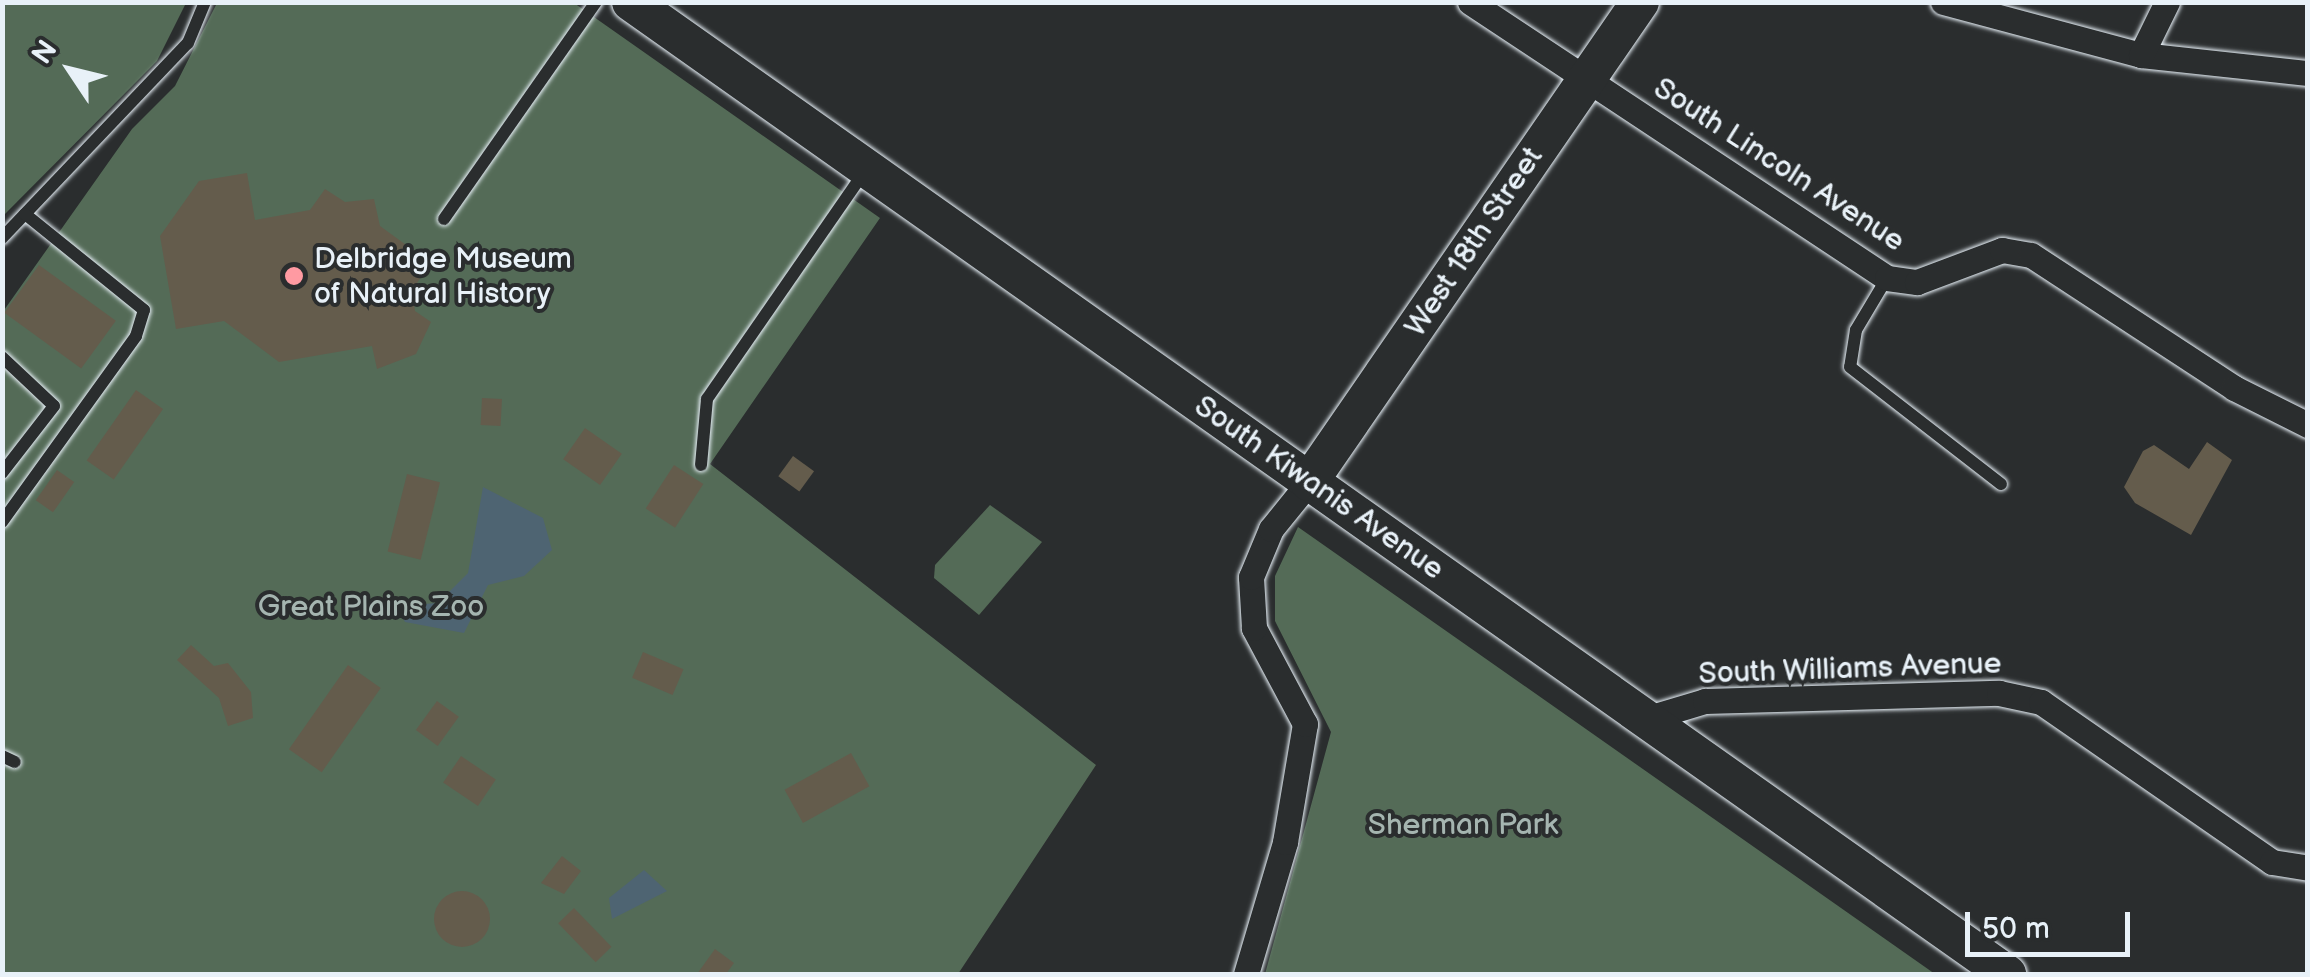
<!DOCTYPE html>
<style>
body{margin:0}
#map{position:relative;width:2310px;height:977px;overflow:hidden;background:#2a2d2e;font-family:"Balsamiq Sans",sans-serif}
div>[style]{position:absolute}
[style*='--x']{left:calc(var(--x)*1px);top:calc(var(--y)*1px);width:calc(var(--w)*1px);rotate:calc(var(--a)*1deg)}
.green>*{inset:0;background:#546b57}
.water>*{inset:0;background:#4e6472}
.building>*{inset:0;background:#645c4c;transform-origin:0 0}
.round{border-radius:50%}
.roads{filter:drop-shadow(0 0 2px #e8f1f8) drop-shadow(0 0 2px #e8f1f8)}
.lane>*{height:12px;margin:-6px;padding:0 6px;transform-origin:6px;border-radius:6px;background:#2a2d2e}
.street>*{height:25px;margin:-12.5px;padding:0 12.5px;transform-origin:12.5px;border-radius:12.5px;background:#2a2d2e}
.secondary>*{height:38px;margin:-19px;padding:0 19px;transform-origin:19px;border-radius:19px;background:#2a2d2e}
.dots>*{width:28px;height:28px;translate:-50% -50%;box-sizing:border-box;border:5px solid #2a2d2e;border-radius:50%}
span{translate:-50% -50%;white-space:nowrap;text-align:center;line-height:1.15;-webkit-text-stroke:8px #2a2d2e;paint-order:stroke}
.street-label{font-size:30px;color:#e8f1f8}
.poi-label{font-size:30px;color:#e8f1f8}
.left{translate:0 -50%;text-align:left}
.park-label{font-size:30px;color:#a5b5b0}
.frame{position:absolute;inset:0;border:5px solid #e8f1f8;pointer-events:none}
.north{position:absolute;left:20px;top:20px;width:100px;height:100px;-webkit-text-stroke:8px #2a2d2e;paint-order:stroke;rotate:305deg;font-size:28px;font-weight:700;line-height:40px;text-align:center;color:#e8f1f8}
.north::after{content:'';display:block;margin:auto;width:35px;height:45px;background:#e8f1f8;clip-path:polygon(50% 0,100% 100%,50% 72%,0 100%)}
.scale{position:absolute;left:1965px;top:912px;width:165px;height:45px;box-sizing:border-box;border:5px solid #e8f1f8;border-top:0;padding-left:12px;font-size:30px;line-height:35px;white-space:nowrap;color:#e8f1f8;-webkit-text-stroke:8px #2a2d2e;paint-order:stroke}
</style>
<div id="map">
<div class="green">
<i style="clip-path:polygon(3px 2px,186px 3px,157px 61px,3px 216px)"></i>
<i style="clip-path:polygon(217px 3px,574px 3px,880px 218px,710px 464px,1096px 765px,958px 974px,3px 974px,2px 313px,132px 129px,175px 86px)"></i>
<i style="clip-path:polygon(990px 505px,1042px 542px,979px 615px,934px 578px,935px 565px)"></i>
<i style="clip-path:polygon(1298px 527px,1935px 974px,1265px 974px,1331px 732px,1275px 621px,1275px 576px)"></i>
</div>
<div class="water">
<i style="clip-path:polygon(483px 487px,543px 518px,552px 550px,524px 576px,488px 585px,464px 633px,405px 622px,396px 606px,438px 603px,468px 573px)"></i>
<i style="clip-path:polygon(644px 870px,667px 891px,612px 919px,609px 898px)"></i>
</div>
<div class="building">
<i style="clip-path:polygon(247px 173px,255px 220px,310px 210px,325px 189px,345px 202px,374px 199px,380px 226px,431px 263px,412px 290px,415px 311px,431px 322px,416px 354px,377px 369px,372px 346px,279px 362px,224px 321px,176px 329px,160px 236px,199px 181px)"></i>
<i style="left:39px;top:265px;width:95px;height:59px;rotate:36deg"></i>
<i style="left:136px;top:390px;width:33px;height:86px;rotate:35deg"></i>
<i style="left:482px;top:398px;width:20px;height:27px;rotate:3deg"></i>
<i style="left:585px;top:428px;width:45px;height:38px;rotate:35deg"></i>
<i style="clip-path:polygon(2207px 442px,2232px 460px,2191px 535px,2135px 503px,2124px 487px,2143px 451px,2154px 445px,2189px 469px)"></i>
<i style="left:793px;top:456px;width:26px;height:25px;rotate:36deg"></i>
<i style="left:674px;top:465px;width:35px;height:52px;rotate:33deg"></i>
<i style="left:57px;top:470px;width:21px;height:37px;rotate:35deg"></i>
<i style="left:407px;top:474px;width:34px;height:80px;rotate:14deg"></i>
<i style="clip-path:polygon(191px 645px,214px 666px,228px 663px,251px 692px,253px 718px,228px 726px,219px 698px,177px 660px)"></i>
<i style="left:643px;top:652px;width:44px;height:28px;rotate:23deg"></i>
<i style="left:348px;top:665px;width:40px;height:103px;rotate:35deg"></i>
<i style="left:437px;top:701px;width:27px;height:36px;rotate:36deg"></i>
<i style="left:851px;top:753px;width:38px;height:76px;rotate:61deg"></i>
<i style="left:461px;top:756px;width:42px;height:32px;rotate:34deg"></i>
<i style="clip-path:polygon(562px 856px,581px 871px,564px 894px,541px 883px)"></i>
<i class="round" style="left:434px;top:891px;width:56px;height:56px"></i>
<i style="left:574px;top:908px;width:54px;height:22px;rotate:46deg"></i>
<i style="clip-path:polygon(715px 949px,734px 963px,726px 974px,697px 974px)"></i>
</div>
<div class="roads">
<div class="lane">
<i style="--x:444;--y:219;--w:265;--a:-55"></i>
<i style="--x:2;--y:238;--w:269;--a:-46.4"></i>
<i style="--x:188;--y:43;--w:44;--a:-67.5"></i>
<i style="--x:1887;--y:278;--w:61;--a:120.8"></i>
<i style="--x:1856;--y:330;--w:37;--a:99"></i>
<i style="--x:1850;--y:367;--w:191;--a:37.8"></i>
<i style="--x:2;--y:357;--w:71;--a:43.3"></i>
<i style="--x:54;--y:406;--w:85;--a:127.8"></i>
<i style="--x:701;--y:465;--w:66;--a:-84.8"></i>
<i style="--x:707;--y:399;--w:277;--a:-55.3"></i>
<i style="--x:2;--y:522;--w:229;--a:-54.2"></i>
<i style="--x:136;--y:336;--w:27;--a:-73"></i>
<i style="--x:144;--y:310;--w:153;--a:-141.1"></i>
<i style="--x:2;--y:756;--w:14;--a:25"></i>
</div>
<div class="street">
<i style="--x:1470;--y:2;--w:500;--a:33.5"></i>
<i style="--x:1887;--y:278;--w:30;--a:8"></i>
<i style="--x:1917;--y:282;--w:91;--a:-20.6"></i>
<i style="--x:2002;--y:250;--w:29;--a:10"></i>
<i style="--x:2031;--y:255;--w:243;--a:33.2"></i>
<i style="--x:2234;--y:388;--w:83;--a:26.6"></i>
<i style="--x:1943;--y:2;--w:205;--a:15"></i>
<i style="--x:2141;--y:55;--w:168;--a:6.2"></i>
<i style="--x:2141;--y:55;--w:59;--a:-63.9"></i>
<i style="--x:1645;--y:719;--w:63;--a:-16.7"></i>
<i style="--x:1705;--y:701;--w:294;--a:-1.6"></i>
<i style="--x:1999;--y:693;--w:43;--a:12.1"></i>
<i style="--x:2041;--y:702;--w:281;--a:34.7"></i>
<i style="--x:2272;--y:862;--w:36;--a:9"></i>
<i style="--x:1246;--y:974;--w:138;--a:-73.5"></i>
<i style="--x:1285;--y:842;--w:120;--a:-80.4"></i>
<i style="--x:1305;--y:724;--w:109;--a:-118"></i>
<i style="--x:1254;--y:628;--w:51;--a:-93.4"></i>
<i style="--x:1251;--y:577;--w:52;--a:-67.4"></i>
<i style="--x:1271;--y:529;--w:60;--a:-51"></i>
</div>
<div class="secondary">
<i style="--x:631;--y:2;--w:1685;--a:35.24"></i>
<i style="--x:1309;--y:482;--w:583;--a:-55.41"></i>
</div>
</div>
<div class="dots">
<i style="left:294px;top:276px;background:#ff9aa2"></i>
</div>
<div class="street-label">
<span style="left:1779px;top:165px;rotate:33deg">South Lincoln Avenue</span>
<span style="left:1474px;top:242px;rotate:-56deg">West 18th Street</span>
<span style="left:1319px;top:488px;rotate:35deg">South Kiwanis Avenue</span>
<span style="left:1850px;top:669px;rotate:-2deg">South Williams Avenue</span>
</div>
<div class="poi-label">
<span class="left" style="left:314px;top:276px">Delbridge Museum<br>of Natural History</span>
</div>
<div class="park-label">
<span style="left:371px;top:607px">Great Plains Zoo</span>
<span style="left:1463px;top:825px">Sherman Park</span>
</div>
<div class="frame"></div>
<div class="north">N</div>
<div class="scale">50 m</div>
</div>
